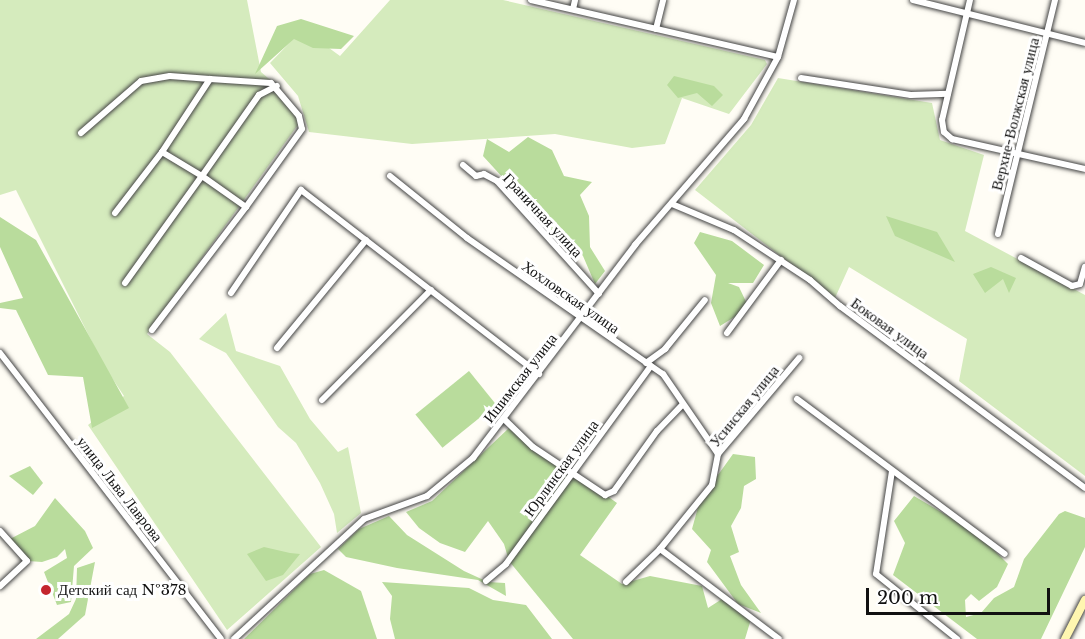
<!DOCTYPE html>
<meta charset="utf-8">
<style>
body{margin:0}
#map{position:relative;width:1085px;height:639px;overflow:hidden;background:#fffdf5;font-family:"Libre Baskerville",serif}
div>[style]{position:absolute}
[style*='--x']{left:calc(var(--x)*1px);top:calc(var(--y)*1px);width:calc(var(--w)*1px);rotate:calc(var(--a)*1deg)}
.green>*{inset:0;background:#d5ebbd}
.forest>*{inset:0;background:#b9dc9c;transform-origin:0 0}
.roads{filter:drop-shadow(0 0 2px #444) drop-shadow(0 0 2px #444)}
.street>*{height:6px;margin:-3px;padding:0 3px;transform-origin:3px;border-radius:3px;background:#fff}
.secondary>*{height:8px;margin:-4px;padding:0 4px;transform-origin:4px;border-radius:4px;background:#fff6b0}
.dots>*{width:16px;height:16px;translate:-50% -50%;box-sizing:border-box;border:3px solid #fff;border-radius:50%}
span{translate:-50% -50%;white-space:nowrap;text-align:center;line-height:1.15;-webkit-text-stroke:6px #fff;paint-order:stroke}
.street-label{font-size:15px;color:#111}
.poi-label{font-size:15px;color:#111}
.left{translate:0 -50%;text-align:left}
.scale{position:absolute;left:866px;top:588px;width:184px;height:27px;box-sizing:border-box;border:3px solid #111;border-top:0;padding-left:8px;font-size:18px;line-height:21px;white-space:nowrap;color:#111;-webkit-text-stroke:4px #fff;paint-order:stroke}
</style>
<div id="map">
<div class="green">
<i style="clip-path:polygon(0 0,247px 0,261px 72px,275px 84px,300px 122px,147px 334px,170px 352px,321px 547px,227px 630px,88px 425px,124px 396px,104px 366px,16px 190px,0 195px)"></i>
<i style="clip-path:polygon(390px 0,503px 0,765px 60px,767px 64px,729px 114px,682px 98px,665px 144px,632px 148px,555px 134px,412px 144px,309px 132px,298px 96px,270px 63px,303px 29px,340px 56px)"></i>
<i style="clip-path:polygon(778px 78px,932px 103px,940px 140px,984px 155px,965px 231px,1085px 295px,1085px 476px,959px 381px,967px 339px,849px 267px,835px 298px,695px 190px,751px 125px)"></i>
<i style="clip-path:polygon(226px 313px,236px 351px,280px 366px,310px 419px,338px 452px,348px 447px,361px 513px,337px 533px,334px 514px,320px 483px,296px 443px,278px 427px,226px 353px,199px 339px)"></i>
</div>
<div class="forest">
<i style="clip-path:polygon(301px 19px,354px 36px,341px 49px,313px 48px,294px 39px,255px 74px,277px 26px)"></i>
<i style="clip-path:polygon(674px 76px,714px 86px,723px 95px,712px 106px,697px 93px,678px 98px,667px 85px)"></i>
<i style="clip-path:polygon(528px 137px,552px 150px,564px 176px,592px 182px,580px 195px,589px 216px,590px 247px,605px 271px,595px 284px,583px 256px,568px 237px,551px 230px,483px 156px,487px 139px,509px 152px)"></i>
<i style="clip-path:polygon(886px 216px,937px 232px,955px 262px,895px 236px)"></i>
<i style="clip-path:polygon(0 217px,36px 240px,129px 408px,92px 428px,83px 377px,48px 375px,16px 310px,0 308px,0 303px,23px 298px,0 247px)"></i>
<i style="clip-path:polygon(700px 232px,732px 241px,764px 265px,753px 283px,728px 283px,739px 287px,749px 308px,720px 326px,711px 303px,716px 275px,694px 243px)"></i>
<i style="clip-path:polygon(991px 267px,1016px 278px,1009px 293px,1003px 279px,985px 293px,973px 274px)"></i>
<i style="left:469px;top:371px;width:43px;height:69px;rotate:51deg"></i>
<i style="clip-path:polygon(510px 427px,617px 503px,580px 555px,622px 584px,650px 576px,702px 586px,708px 608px,722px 599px,751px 619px,745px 639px,573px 639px,509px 561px,504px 544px,488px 521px,465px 552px,440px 543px,419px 528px,406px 512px,432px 501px)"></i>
<i style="clip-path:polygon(733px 454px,755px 457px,756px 479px,744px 486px,741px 508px,731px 526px,739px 552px,730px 556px,741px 585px,761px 613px,738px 604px,707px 562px,711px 550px,692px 529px,700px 500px)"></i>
<i style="clip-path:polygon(30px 466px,43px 483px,33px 495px,9px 476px)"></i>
<i style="clip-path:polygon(914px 496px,977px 533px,1008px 564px,997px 587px,979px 601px,971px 594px,965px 600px,966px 617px,981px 613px,994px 598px,1014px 587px,1024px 559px,1059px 514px,1065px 511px,1085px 518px,1085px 547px,1041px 639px,977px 639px,893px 575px,905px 543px,894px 521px)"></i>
<i style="clip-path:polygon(55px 498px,85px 531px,93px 548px,74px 566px,71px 602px,57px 605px,44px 572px,67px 558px,65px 549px,57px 557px,42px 562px,28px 561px,10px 539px,35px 526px)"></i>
<i style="clip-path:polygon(389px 516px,407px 535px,464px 571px,488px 582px,505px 583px,506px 596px,478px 580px,397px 568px,346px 557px,338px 549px,359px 529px)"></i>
<i style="clip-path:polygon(264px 547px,290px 553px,300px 554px,283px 575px,266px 581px,247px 554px)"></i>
<i style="clip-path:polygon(95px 562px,85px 615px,58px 639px,36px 639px,69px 614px,76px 599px,77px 568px)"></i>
<i style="clip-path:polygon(324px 570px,361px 591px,377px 639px,244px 639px,310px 574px)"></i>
<i style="clip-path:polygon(382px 582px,469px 588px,493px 600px,526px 605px,552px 639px,395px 639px,390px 619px,392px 596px)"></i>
</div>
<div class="roads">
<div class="street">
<i style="--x:531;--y:0;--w:253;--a:13"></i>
<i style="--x:913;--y:0;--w:177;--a:14"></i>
<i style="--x:970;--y:0;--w:123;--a:103.1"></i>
<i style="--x:942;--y:120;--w:12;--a:81"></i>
<i style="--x:944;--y:132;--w:11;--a:41"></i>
<i style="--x:952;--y:139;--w:136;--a:12.7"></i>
<i style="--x:573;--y:9;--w:9;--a:-77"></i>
<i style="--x:656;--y:29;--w:30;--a:-76"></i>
<i style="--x:801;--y:78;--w:111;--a:8.8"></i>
<i style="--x:911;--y:95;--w:37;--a:-2"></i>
<i style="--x:210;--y:79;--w:61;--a:3.8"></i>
<i style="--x:271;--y:83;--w:43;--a:49.7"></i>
<i style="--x:299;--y:116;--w:13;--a:77"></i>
<i style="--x:302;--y:129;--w:96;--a:125.7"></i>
<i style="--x:81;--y:133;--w:79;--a:-40.9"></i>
<i style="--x:141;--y:81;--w:29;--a:-10"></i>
<i style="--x:170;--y:76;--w:40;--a:4.3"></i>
<i style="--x:210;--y:79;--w:87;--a:123.3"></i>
<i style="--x:162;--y:152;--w:77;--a:127.6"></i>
<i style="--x:162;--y:152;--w:47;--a:31"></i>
<i style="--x:202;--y:176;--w:99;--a:-54.9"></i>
<i style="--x:259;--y:95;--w:20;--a:-27"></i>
<i style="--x:463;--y:165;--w:17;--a:40"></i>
<i style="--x:476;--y:176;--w:8;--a:-14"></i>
<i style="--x:484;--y:174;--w:15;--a:28"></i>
<i style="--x:497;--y:181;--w:152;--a:47.9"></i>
<i style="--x:390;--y:176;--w:99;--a:38.8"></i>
<i style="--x:467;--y:238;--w:239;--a:34.8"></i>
<i style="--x:663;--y:374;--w:97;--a:55.5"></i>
<i style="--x:672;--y:204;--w:67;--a:22.8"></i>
<i style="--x:734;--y:230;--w:91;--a:33.3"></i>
<i style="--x:810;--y:280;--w:40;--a:41"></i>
<i style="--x:840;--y:306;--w:305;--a:36.6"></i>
<i style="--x:998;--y:234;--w:241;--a:-76.3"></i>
<i style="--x:1021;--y:258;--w:58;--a:28.8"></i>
<i style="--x:1072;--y:286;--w:8;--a:-14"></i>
<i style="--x:1080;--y:284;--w:18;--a:-74"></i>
<i style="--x:125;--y:283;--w:132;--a:-54.3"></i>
<i style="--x:202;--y:176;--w:54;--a:35.2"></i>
<i style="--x:246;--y:207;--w:155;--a:127.4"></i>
<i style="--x:231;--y:293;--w:125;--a:-55.8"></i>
<i style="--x:301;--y:190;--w:301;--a:37.7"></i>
<i style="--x:727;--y:333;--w:91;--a:-53.5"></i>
<i style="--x:277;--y:348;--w:140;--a:-50.5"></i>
<i style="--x:0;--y:353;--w:361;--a:52.3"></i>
<i style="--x:646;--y:363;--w:24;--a:-36"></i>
<i style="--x:665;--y:349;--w:63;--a:-50.8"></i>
<i style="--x:797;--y:399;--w:259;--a:36.7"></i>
<i style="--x:322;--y:400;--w:155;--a:-45.3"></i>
<i style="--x:504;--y:419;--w:40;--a:44"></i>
<i style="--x:533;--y:447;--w:87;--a:33.7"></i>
<i style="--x:605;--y:495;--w:10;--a:-24"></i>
<i style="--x:614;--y:491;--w:74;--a:-54.4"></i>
<i style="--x:657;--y:431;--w:36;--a:-46"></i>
<i style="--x:892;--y:471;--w:104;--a:98.8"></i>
<i style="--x:876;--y:574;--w:104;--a:38.7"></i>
<i style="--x:0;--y:531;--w:40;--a:48"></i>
<i style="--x:27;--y:561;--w:37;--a:137"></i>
<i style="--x:660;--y:549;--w:149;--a:37.1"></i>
<i style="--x:486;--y:581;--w:26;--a:-40"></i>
<i style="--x:506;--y:564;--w:245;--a:-53.8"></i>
<i style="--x:626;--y:582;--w:47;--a:-44.1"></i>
<i style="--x:660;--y:549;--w:82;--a:-50.9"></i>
<i style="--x:712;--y:485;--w:32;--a:-79"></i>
<i style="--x:718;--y:454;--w:126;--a:-49.8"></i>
<i style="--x:234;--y:639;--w:177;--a:-42.7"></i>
<i style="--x:364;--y:519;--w:67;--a:-20.1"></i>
<i style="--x:427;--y:496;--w:60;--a:-39.6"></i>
<i style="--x:473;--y:458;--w:268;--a:-52.7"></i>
<i style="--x:635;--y:245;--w:167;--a:-49.1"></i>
<i style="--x:744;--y:119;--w:71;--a:-61.3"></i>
<i style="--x:778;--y:57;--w:59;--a:-74.3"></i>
</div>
<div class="secondary">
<i style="--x:1065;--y:639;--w:44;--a:-62.9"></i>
</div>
</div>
<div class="dots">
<i style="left:46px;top:590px;background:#c4262e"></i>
</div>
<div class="street-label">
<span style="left:1015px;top:114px;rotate:-76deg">Верхне-Волжская улица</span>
<span style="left:543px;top:215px;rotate:47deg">Граничная улица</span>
<span style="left:571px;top:297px;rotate:35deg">Хохловская улица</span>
<span style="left:890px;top:328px;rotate:36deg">Боковая улица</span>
<span style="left:520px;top:378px;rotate:-52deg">Ишимская улица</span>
<span style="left:744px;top:406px;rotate:-51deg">Усинская улица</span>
<span style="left:561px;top:468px;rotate:-54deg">Юрлинская улица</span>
<span style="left:120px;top:489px;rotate:52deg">улица Льва Лаврова</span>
</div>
<div class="poi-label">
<span class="left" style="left:58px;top:590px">Детский сад №378</span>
</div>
<div class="scale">200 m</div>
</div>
